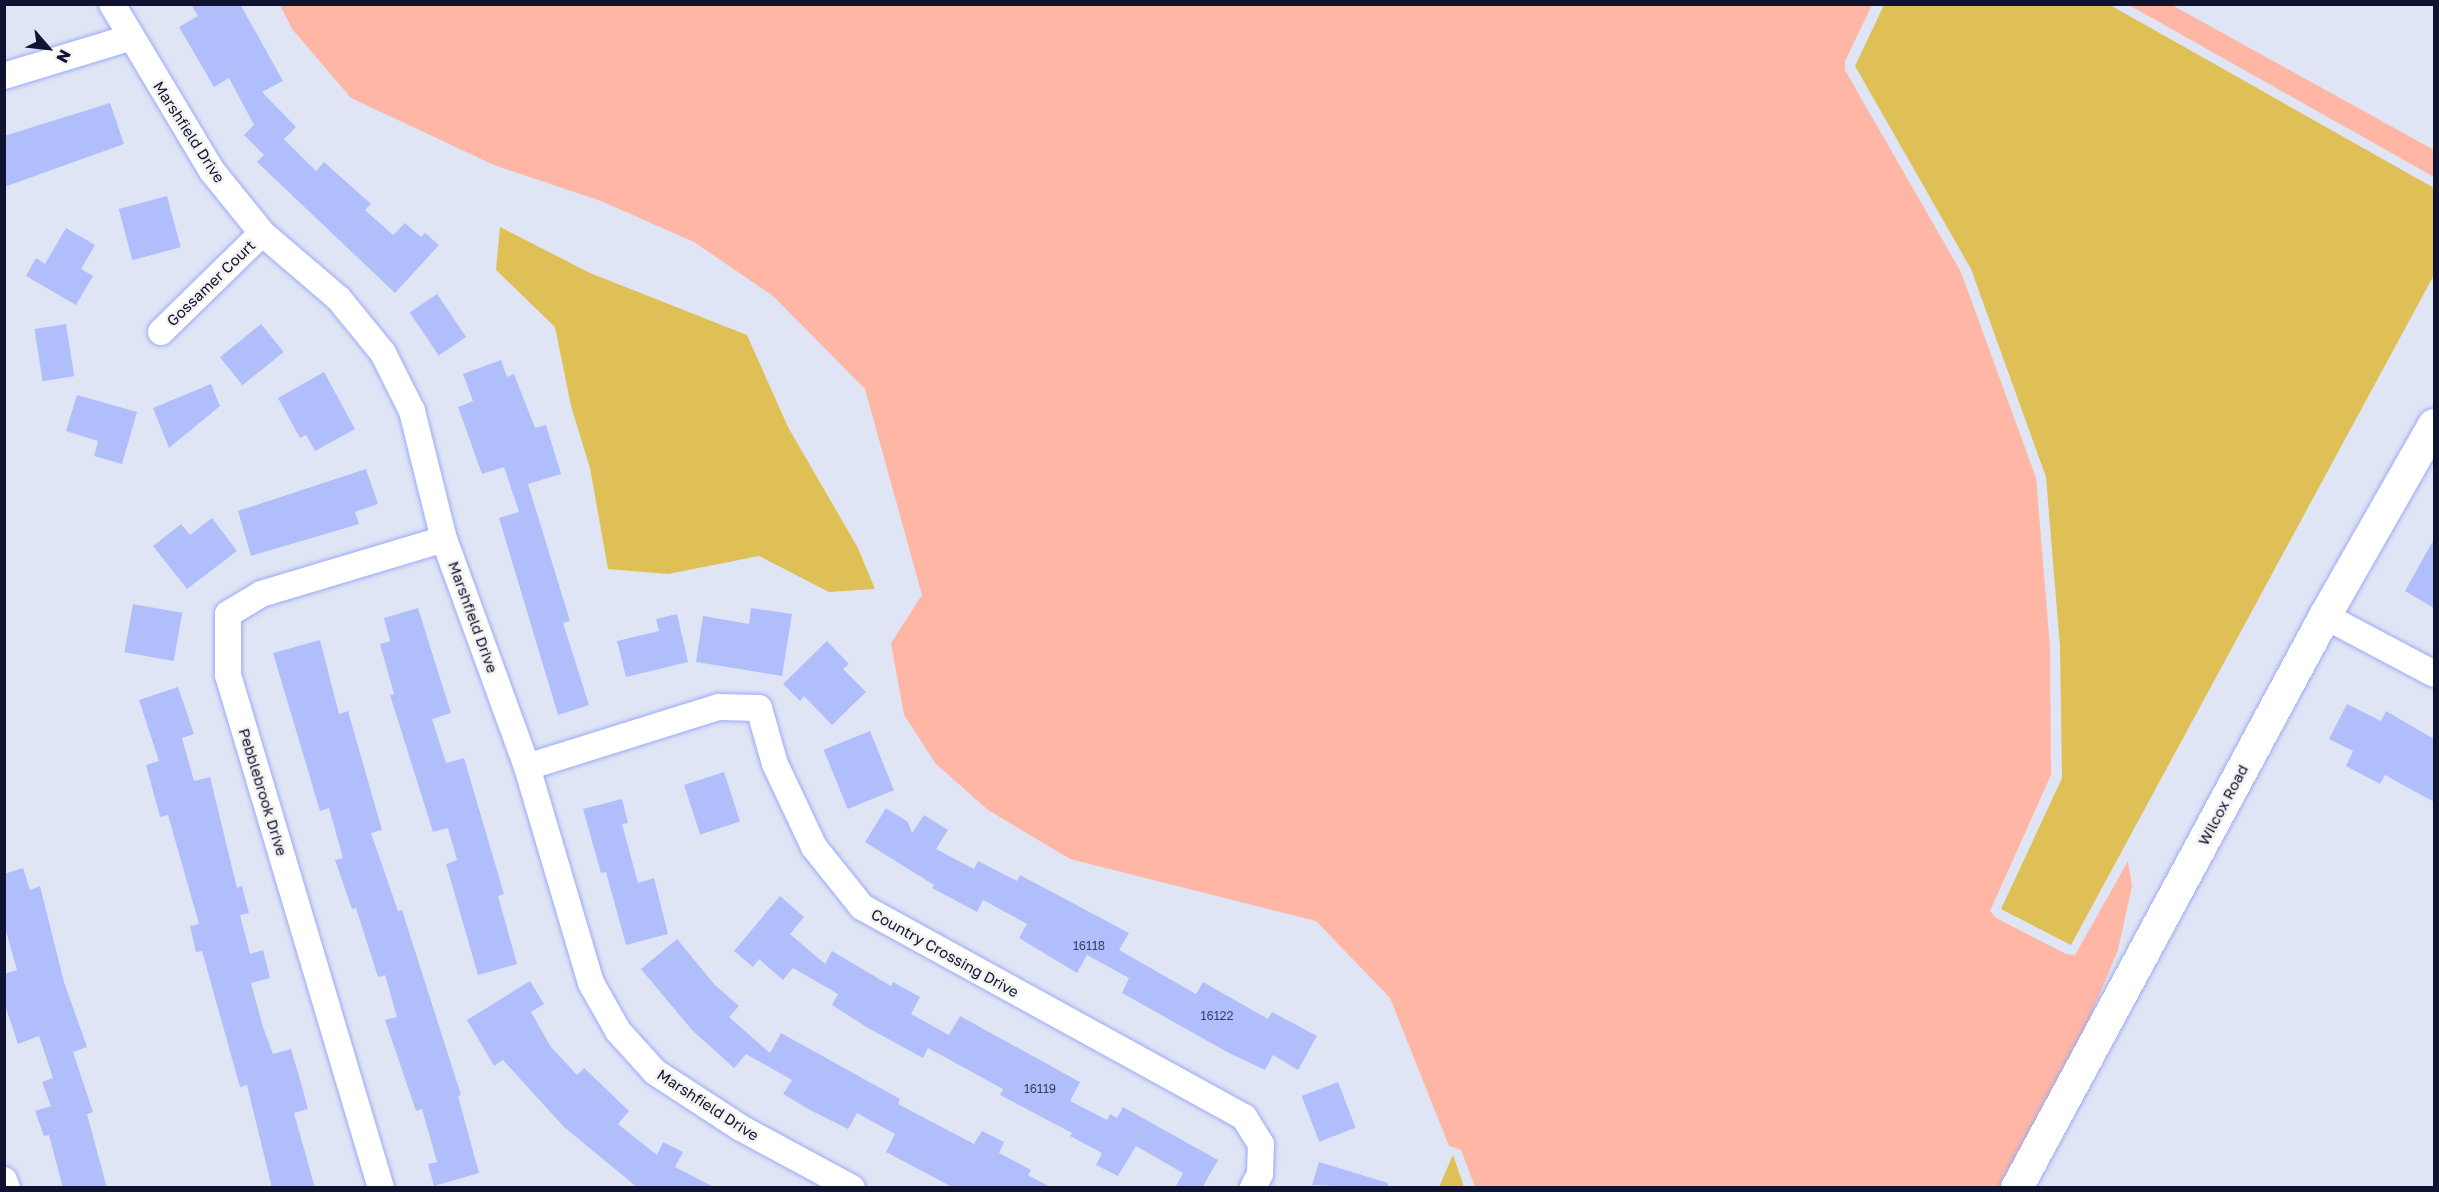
<!DOCTYPE html>
<style>
body{margin:0}
#map{position:relative;width:2439px;height:1192px;overflow:hidden;background:#e0e5f5;font-family:"Golos Text",sans-serif}
div>[style]{position:absolute}
[style*='--x']{left:calc(var(--x)*1px);top:calc(var(--y)*1px);width:calc(var(--w)*1px);rotate:calc(var(--a)*1deg)}
.green>*{inset:0;background:#ffb6a5}
.water>*{inset:0;background:#dec057}
.building>*{inset:0;background:#b0bffc;transform-origin:0 0}
.roads{filter:drop-shadow(0 0 2px #9bacf7) drop-shadow(0 0 2px #9bacf7)}
.minor>*{height:26px;margin:-13px;padding:0 13px;transform-origin:13px;border-radius:13px;background:#fff}
.tertiary>*{height:32px;margin:-16px;padding:0 16px;transform-origin:16px;border-radius:16px;background:#fff}
span{translate:-50% -50%;white-space:nowrap;text-align:center;line-height:1.15;-webkit-text-stroke:5px #f2f2f2;paint-order:stroke}
.number-label{font-size:12px;color:#373e62}
.number-label span{-webkit-text-stroke-width:0}
.street-label{font-size:15px;color:#0f132f}
.frame{position:absolute;inset:0;border:6px solid #0f132f;pointer-events:none}
.north{position:absolute;left:18px;top:18px;width:60px;height:60px;-webkit-text-stroke:4px #f2f2f2;paint-order:stroke;rotate:118deg;font-size:16px;font-weight:700;line-height:24px;text-align:center;color:#0f132f}
.north::after{content:'';display:block;margin:auto;width:21px;height:27px;background:#0f132f;clip-path:polygon(50% 0,100% 100%,50% 72%,0 100%)}
</style>
<div id="map">
<div class="green">
<i style="clip-path:polygon(280px 5px,1872px 5px,1845px 61px,1845px 70px,1961px 272px,2036px 478px,2050px 647px,2051px 775px,1990px 911px,1996px 918px,2066px 954px,2075px 955px,2128px 861px,2132px 886px,2118px 950px,2077px 1049px,2012px 1169px,1999px 1188px,1475px 1187px,1461px 1150px,1449px 1146px,1390px 998px,1316px 921px,1070px 859px,988px 810px,936px 764px,904px 715px,891px 643px,922px 595px,865px 389px,773px 296px,694px 242px,601px 201px,494px 165px,351px 98px,292px 29px)"></i>
<i style="clip-path:polygon(2129px 5px,2172px 5px,2434px 150px,2434px 177px)"></i>
</div>
<div class="water">
<i style="clip-path:polygon(1884px 5px,2110px 5px,2434px 188px,2434px 275px,2071px 945px,2001px 909px,2062px 778px,2060px 647px,2046px 477px,1971px 269px,1855px 66px)"></i>
<i style="clip-path:polygon(500px 227px,590px 273px,747px 335px,788px 427px,858px 548px,875px 589px,829px 592px,759px 556px,668px 574px,608px 569px,590px 468px,571px 406px,555px 327px,496px 270px)"></i>
<i style="clip-path:polygon(1453px 1155px,1464px 1187px,1439px 1187px,1452px 1157px)"></i>
</div>
<div class="building">
<i style="clip-path:polygon(191px 4px,240px 4px,283px 81px,262px 92px,296px 127px,284px 139px,316px 171px,324px 162px,371px 204px,365px 210px,393px 235px,405px 223px,421px 237px,425px 233px,439px 245px,395px 293px,257px 162px,264px 155px,244px 135px,254px 125px,229px 78px,214px 87px,179px 27px,198px 16px)"></i>
<i style="clip-path:polygon(110px 103px,124px 144px,4px 187px,4px 136px)"></i>
<i style="left:167px;top:196px;width:53px;height:50px;rotate:75deg"></i>
<i style="clip-path:polygon(66px 228px,95px 245px,81px 269px,93px 276px,76px 305px,26px 276px,36px 258px,45px 264px)"></i>
<i style="left:437px;top:294px;width:52px;height:33px;rotate:56deg"></i>
<i style="left:66px;top:324px;width:53px;height:32px;rotate:81deg"></i>
<i style="left:261px;top:324px;width:36px;height:53px;rotate:51deg"></i>
<i style="clip-path:polygon(501px 360px,507px 377px,514px 374px,535px 428px,546px 425px,561px 474px,528px 484px,570px 621px,563px 623px,589px 705px,558px 715px,499px 518px,519px 512px,504px 467px,482px 474px,458px 407px,473px 401px,463px 374px)"></i>
<i style="clip-path:polygon(324px 372px,355px 429px,315px 451px,306px 435px,300px 438px,278px 398px)"></i>
<i style="clip-path:polygon(211px 384px,220px 406px,169px 448px,153px 408px)"></i>
<i style="clip-path:polygon(77px 395px,137px 412px,122px 464px,94px 456px,98px 441px,66px 431px)"></i>
<i style="clip-path:polygon(366px 469px,378px 504px,355px 512px,359px 524px,251px 556px,238px 511px)"></i>
<i style="clip-path:polygon(212px 518px,237px 551px,187px 589px,153px 546px,181px 524px,190px 535px)"></i>
<i style="clip-path:polygon(2434px 539px,2434px 608px,2405px 591px)"></i>
<i style="left:133px;top:604px;width:50px;height:49px;rotate:10deg"></i>
<i style="clip-path:polygon(418px 608px,451px 713px,432px 719px,446px 763px,464px 758px,504px 894px,498px 896px,517px 964px,478px 975px,446px 864px,457px 860px,448px 828px,433px 832px,390px 695px,394px 694px,380px 644px,390px 641px,384px 618px)"></i>
<i style="clip-path:polygon(751px 608px,792px 614px,782px 676px,696px 662px,703px 616px,749px 624px)"></i>
<i style="clip-path:polygon(677px 614px,688px 662px,626px 677px,617px 641px,659px 631px,656px 619px)"></i>
<i style="clip-path:polygon(320px 640px,339px 714px,348px 711px,382px 830px,371px 833px,398px 911px,402px 910px,461px 1095px,458px 1096px,479px 1173px,434px 1186px,428px 1164px,437px 1162px,422px 1109px,416px 1111px,385px 1020px,397px 1017px,385px 975px,378px 977px,356px 908px,352px 909px,335px 860px,343px 858px,329px 808px,320px 811px,273px 653px)"></i>
<i style="clip-path:polygon(827px 641px,849px 664px,843px 669px,866px 692px,832px 725px,804px 696px,800px 701px,783px 684px)"></i>
<i style="clip-path:polygon(178px 687px,194px 734px,182px 738px,194px 781px,210px 777px,237px 888px,242px 886px,249px 913px,240px 915px,250px 954px,263px 950px,270px 978px,251px 983px,263px 1027px,273px 1054px,291px 1049px,301px 1083px,308px 1109px,294px 1113px,315px 1188px,272px 1188px,247px 1085px,240px 1087px,202px 951px,196px 952px,190px 926px,199px 924px,168px 815px,160px 817px,146px 765px,159px 761px,139px 700px)"></i>
<i style="clip-path:polygon(2347px 704px,2381px 721px,2386px 711px,2434px 739px,2434px 802px,2385px 775px,2380px 784px,2346px 766px,2353px 751px,2329px 739px)"></i>
<i style="left:870px;top:731px;width:64px;height:50px;rotate:68deg"></i>
<i style="left:724px;top:772px;width:52px;height:42px;rotate:72deg"></i>
<i style="clip-path:polygon(622px 799px,628px 823px,622px 824px,638px 883px,654px 878px,668px 934px,626px 945px,606px 872px,601px 873px,583px 809px)"></i>
<i style="clip-path:polygon(886px 808px,908px 822px,912px 833px,924px 815px,948px 830px,936px 849px,974px 869px,978px 861px,1017px 881px,1020px 875px,1129px 933px,1119px 950px,1196px 994px,1203px 982px,1268px 1019px,1272px 1012px,1317px 1036px,1298px 1070px,1273px 1055px,1265px 1070px,1229px 1053px,1122px 993px,1129px 978px,1087px 955px,1077px 973px,1019px 938px,1027px 924px,983px 900px,977px 912px,932px 888px,934px 885px,865px 842px)"></i>
<i style="clip-path:polygon(23px 868px,30px 890px,40px 886px,64px 982px,87px 1047px,73px 1052px,93px 1112px,87px 1114px,107px 1188px,63px 1188px,49px 1135px,44px 1136px,35px 1111px,51px 1106px,42px 1082px,53px 1078px,39px 1036px,18px 1044px,4px 1002px,4px 974px,17px 970px,4px 924px,4px 874px)"></i>
<i style="clip-path:polygon(780px 896px,804px 917px,790px 934px,825px 964px,832px 951px,891px 986px,893px 982px,920px 997px,911px 1014px,949px 1035px,960px 1016px,1080px 1082px,1070px 1101px,1107px 1120px,1110px 1114px,1117px 1118px,1123px 1107px,1218px 1160px,1202px 1188px,1175px 1188px,1183px 1173px,1136px 1146px,1118px 1176px,1096px 1165px,1102px 1153px,1070px 1136px,1072px 1133px,1000px 1095px,1003px 1089px,928px 1048px,923px 1058px,868px 1028px,832px 1005px,838px 994px,793px 968px,783px 980px,759px 959px,753px 967px,734px 951px)"></i>
<i style="clip-path:polygon(677px 939px,715px 985px,739px 1006px,729px 1017px,770px 1053px,781px 1033px,900px 1099px,898px 1104px,974px 1144px,982px 1131px,1004px 1142px,999px 1153px,1031px 1170px,1028px 1175px,1052px 1188px,954px 1188px,886px 1152px,895px 1134px,857px 1113px,848px 1129px,810px 1110px,783px 1094px,792px 1080px,746px 1054px,734px 1068px,692px 1030px,641px 969px)"></i>
<i style="clip-path:polygon(530px 981px,544px 1004px,531px 1012px,551px 1047px,577px 1075px,584px 1068px,629px 1111px,618px 1124px,657px 1155px,663px 1142px,683px 1152px,675px 1167px,716px 1188px,638px 1188px,564px 1127px,503px 1060px,494px 1066px,467px 1020px)"></i>
<i style="left:1338px;top:1082px;width:49px;height:39px;rotate:69deg"></i>
<i style="clip-path:polygon(1319px 1162px,1388px 1183px,1388px 1188px,1312px 1185px)"></i>
</div>
<div class="roads">
<div class="minor">
<i style="--x:112;--y:4;--w:195;--a:59.1"></i>
<i style="--x:212;--y:171;--w:80;--a:51.1"></i>
<i style="--x:262;--y:233;--w:101;--a:40.6"></i>
<i style="--x:339;--y:299;--w:70;--a:50.8"></i>
<i style="--x:383;--y:353;--w:65;--a:63.4"></i>
<i style="--x:412;--y:411;--w:132;--a:76"></i>
<i style="--x:444;--y:539;--w:243;--a:70"></i>
<i style="--x:527;--y:767;--w:225;--a:73.5"></i>
<i style="--x:591;--y:983;--w:55;--a:60.6"></i>
<i style="--x:618;--y:1031;--w:55;--a:47.9"></i>
<i style="--x:655;--y:1072;--w:103;--a:33.1"></i>
<i style="--x:741;--y:1128;--w:126;--a:28.4"></i>
<i style="--x:4;--y:76;--w:131;--a:-16.9"></i>
<i style="--x:161;--y:332;--w:141;--a:-44.4"></i>
<i style="--x:2325;--y:616;--w:123;--a:28"></i>
<i style="--x:527;--y:767;--w:201;--a:-17.4"></i>
<i style="--x:719;--y:707;--w:40;--a:1.4"></i>
<i style="--x:759;--y:708;--w:58;--a:74.1"></i>
<i style="--x:775;--y:764;--w:92;--a:64.8"></i>
<i style="--x:814;--y:847;--w:77;--a:51.3"></i>
<i style="--x:862;--y:907;--w:436;--a:28.8"></i>
<i style="--x:1244;--y:1117;--w:32;--a:58"></i>
<i style="--x:1261;--y:1144;--w:30;--a:92"></i>
<i style="--x:1260;--y:1174;--w:16;--a:117"></i>
<i style="--x:4;--y:1180;--w:9;--a:69"></i>
<i style="--x:381;--y:1188;--w:535;--a:-106.61"></i>
<i style="--x:228;--y:675;--w:61;--a:-90"></i>
<i style="--x:228;--y:614;--w:39;--a:-31"></i>
<i style="--x:261;--y:594;--w:191;--a:-16.7"></i>
</div>
<div class="tertiary">
<i style="--x:2017;--y:1188;--w:650;--a:-61.7"></i>
<i style="--x:2325;--y:616;--w:220;--a:-60.3"></i>
</div>
</div>
<div class="number-label">
<span style="left:1089px;top:946px">16118</span>
<span style="left:1217px;top:1016px">16122</span>
<span style="left:1040px;top:1089px">16119</span>
</div>
<div class="street-label">
<span style="left:189px;top:132px;rotate:57deg">Marshfield Drive</span>
<span style="left:211px;top:283px;rotate:-44deg">Gossamer Court</span>
<span style="left:473px;top:617px;rotate:70deg">Marshfield Drive</span>
<span style="left:263px;top:792px;rotate:73deg">Pebblebrook Drive</span>
<span style="left:2223px;top:805px;rotate:-62deg">Wilcox Road</span>
<span style="left:945px;top:953px;rotate:29deg">Country Crossing Drive</span>
<span style="left:708px;top:1105px;rotate:33deg">Marshfield Drive</span>
</div>
<div class="frame"></div>
<div class="north">N</div>
</div>
